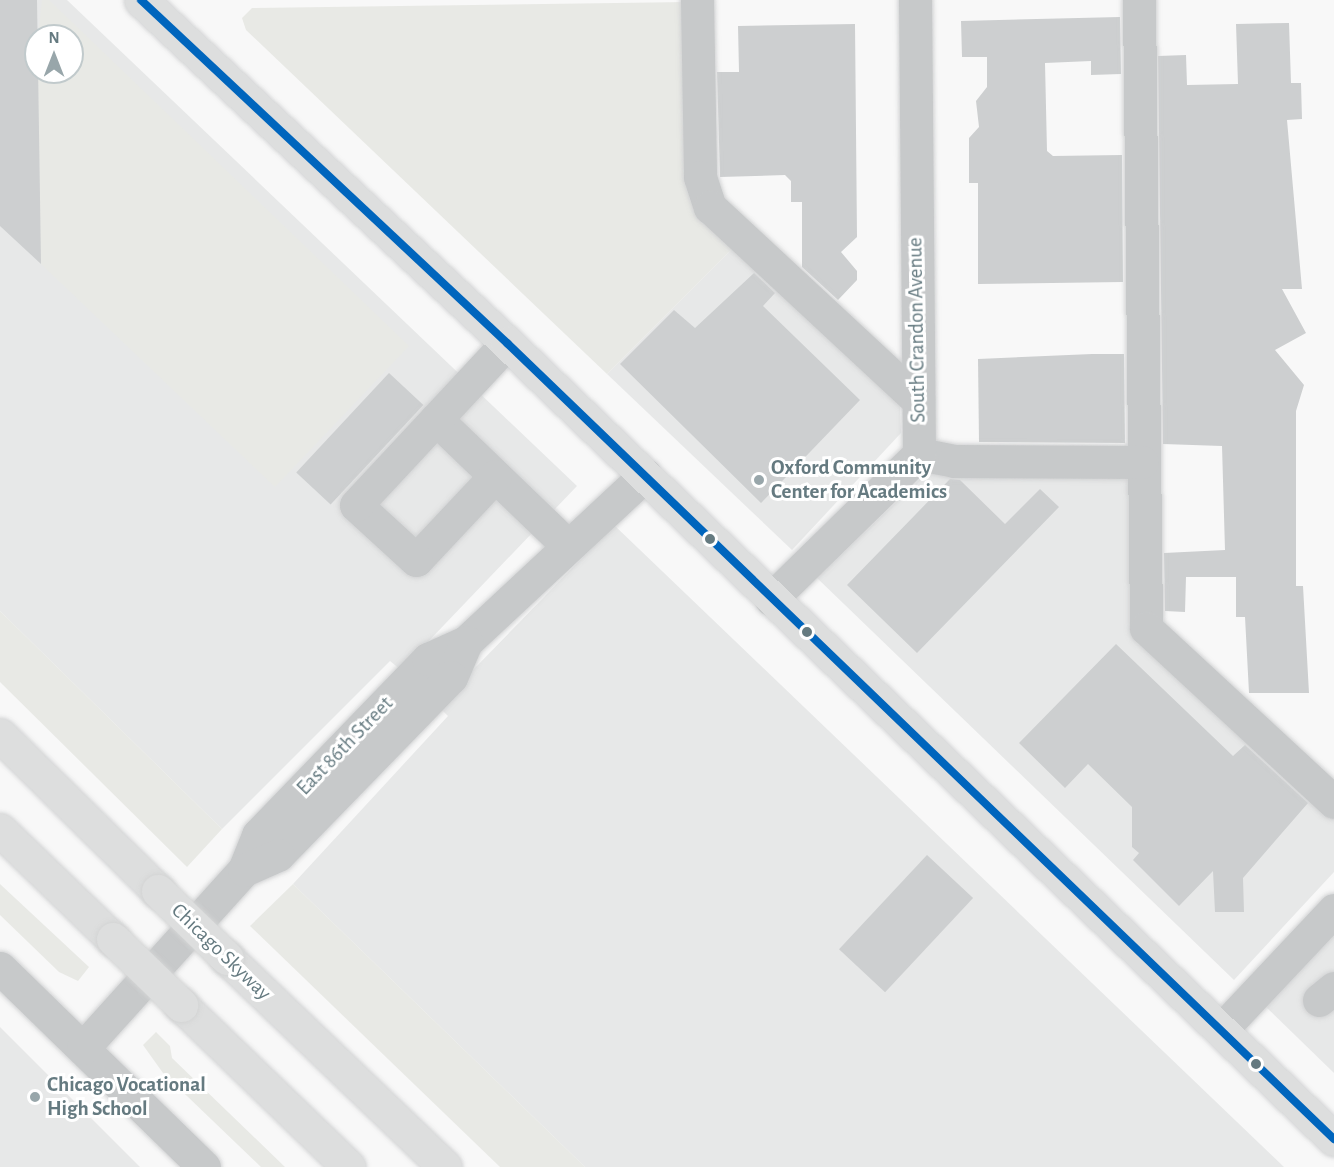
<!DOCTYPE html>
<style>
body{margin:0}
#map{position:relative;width:1334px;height:1167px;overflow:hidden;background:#f8f8f8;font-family:"Alegreya Sans",sans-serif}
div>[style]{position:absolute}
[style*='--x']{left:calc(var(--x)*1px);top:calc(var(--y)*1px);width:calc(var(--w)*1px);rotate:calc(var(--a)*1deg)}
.built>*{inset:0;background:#e7e8e8}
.green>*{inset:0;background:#e8e9e5}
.building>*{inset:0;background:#cdcfd0;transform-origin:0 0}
.roads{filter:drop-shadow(0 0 2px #d2d3d4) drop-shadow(0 0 2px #d2d3d4)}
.minor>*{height:33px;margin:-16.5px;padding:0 16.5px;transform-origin:16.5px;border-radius:16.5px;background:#c7c9ca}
.major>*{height:33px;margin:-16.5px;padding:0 16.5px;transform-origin:16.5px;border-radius:16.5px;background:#dddede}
.highway>*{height:33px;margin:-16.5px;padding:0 16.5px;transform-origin:16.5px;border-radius:16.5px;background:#dddede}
.bridges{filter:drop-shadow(0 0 2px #d3d4d4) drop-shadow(0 0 2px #d3d4d4)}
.highway-bridge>*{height:33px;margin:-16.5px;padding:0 16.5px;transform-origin:16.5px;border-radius:16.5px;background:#dddede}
.bus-1>*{height:8px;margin:-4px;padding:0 4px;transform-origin:4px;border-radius:4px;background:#0065bd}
.dots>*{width:16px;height:16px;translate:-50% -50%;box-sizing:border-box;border:3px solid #fff;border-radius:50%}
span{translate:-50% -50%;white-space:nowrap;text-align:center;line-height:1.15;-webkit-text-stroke:6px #fff;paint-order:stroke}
.street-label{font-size:21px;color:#657a80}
.poi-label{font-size:21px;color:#657a80;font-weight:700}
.left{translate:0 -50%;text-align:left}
.north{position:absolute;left:24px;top:24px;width:60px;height:60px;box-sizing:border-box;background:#fff;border:2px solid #c1cacc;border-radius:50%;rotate:0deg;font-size:16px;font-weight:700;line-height:24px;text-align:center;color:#657a80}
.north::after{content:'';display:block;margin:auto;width:21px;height:27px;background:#98a6aa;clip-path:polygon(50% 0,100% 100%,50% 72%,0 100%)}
</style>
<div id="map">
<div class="built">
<i style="clip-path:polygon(evenodd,0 0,67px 0,577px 486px,401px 670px,390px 661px,222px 829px,0 611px,0 0,36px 36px,72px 36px,72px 72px,36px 72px,36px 36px)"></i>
<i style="clip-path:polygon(742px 239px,899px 385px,901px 433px,792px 550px,607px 374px)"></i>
<i style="clip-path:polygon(941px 459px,1142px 462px,1146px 628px,1334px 802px,1334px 872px,1234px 980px,817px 578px)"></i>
<i style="clip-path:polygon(614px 525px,1284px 1167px,585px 1167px,293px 884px,448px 716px,438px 706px)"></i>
<i style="clip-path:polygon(1334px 932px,1334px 1073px,1263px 1004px)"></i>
<i style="clip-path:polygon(0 1027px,140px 1167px,0 1167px)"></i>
</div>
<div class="green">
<i style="clip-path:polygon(42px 0,49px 0,409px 346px,275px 487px,41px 264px,38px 72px,72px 72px,72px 36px,38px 36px)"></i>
<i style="clip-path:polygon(687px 2px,694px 200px,737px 244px,607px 374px,246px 30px,242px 18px,252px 8px)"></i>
<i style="clip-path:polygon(0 611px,222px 829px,187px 867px,0 682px)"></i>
<i style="clip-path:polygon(0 884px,89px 967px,78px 981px,59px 972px,0 915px)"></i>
<i style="clip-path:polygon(293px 884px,585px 1167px,500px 1167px,250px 926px)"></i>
<i style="clip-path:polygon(156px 1032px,170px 1046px,172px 1058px,285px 1167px,261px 1167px,163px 1073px,143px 1045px)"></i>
</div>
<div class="building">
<i style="clip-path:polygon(0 0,37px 0,41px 264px,0 226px)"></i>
<i style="clip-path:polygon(1120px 17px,1121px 74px,1091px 75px,1091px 61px,1045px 63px,1047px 151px,1053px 156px,1122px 155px,1123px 282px,978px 284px,978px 183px,969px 183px,969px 138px,979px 127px,976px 101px,987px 87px,987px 57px,962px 57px,961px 21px)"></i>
<i style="clip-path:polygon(1289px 23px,1291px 83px,1301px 83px,1302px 119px,1287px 120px,1302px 289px,1282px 289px,1306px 333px,1275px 350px,1304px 385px,1296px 411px,1296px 586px,1303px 586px,1309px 693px,1249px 693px,1245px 617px,1236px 617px,1236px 577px,1186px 577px,1185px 612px,1165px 611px,1164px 553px,1225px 550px,1222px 446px,1163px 444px,1158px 56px,1186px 55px,1187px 85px,1238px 84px,1236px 24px)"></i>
<i style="clip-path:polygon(855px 24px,857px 237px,841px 252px,857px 271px,857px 280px,838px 300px,802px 267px,802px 202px,791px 202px,791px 181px,785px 175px,720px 177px,717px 72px,739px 72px,738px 26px)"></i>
<i style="clip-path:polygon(754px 273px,775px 293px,763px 306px,860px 400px,761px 503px,620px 364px,674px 310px,695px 328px)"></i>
<i style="clip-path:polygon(1092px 354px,1124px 354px,1125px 443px,979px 442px,978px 359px)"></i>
<i style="left:389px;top:373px;width:47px;height:136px;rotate:43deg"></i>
<i style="clip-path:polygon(950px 479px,960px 480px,1005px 524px,1040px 489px,1059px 507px,917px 653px,847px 585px)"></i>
<i style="clip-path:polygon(1116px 644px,1233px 756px,1245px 745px,1308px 803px,1243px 878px,1244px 912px,1215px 912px,1213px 871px,1179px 906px,1133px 860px,1139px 853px,1132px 847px,1132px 807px,1088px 764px,1065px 788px,1019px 743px)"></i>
<i style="left:927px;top:855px;width:63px;height:129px;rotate:43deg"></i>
</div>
<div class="roads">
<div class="minor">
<i style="--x:697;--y:0;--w:177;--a:89"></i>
<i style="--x:700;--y:177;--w:32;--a:72"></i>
<i style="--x:710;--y:207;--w:284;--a:42.9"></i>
<i style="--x:1139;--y:0;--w:628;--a:89.36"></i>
<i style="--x:1146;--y:628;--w:256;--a:42.8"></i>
<i style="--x:436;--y:419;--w:182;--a:43.9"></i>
<i style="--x:919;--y:454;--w:36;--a:11"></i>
<i style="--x:954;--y:461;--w:188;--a:0.3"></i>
<i style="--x:495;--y:476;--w:115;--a:133.2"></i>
<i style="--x:416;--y:560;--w:81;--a:-137.5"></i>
<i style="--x:356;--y:505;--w:221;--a:-47"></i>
<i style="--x:771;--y:599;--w:207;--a:-44.4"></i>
<i style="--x:919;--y:454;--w:454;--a:-90.5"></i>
<i style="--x:466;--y:642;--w:245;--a:-43"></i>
<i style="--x:0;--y:968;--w:285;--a:44.3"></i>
<i style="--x:1319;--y:1000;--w:19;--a:-39"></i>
<i style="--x:1221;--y:1030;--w:165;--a:-46.7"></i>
<i style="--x:83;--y:1048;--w:240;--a:-47.9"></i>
<i style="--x:244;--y:870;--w:38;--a:-68"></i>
<i style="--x:258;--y:835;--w:245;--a:-46"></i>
<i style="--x:428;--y:659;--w:42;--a:-24.1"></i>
<i style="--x:466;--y:642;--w:38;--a:113"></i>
<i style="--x:451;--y:677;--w:248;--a:134.2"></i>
<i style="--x:278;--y:855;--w:37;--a:156"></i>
</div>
<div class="major">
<i style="--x:141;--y:0;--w:502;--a:43.14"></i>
<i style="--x:507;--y:343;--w:1148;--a:43.91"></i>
</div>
<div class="highway">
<i style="--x:0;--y:735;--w:222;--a:44.6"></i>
<i style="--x:0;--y:830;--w:157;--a:44"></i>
<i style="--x:227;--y:958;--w:302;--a:43.8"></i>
<i style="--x:181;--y:1005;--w:233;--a:44"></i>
</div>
</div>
<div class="bridges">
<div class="highway-bridge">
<i style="--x:158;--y:891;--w:96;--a:44.2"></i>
<i style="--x:113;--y:939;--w:95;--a:44.1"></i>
</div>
</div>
<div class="bus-1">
<i style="--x:141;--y:0;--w:502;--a:43.14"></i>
<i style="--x:507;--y:343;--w:1148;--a:43.91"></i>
</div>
<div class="dots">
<i style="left:759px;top:480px;background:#98a6aa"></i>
<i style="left:710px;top:539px;background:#657a80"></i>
<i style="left:807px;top:632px;background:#657a80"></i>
<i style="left:1256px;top:1064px;background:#657a80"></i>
<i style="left:35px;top:1097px;background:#98a6aa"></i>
</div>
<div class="street-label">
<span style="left:917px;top:330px;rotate:-91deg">South Crandon Avenue</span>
<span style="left:345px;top:746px;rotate:-46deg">East 86th Street</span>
<span style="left:221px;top:952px;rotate:44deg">Chicago Skyway</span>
</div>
<div class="poi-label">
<span class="left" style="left:771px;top:480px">Oxford Community<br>Center for Academics</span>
<span class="left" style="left:47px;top:1097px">Chicago Vocational<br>High School</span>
</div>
<div class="north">N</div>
</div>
